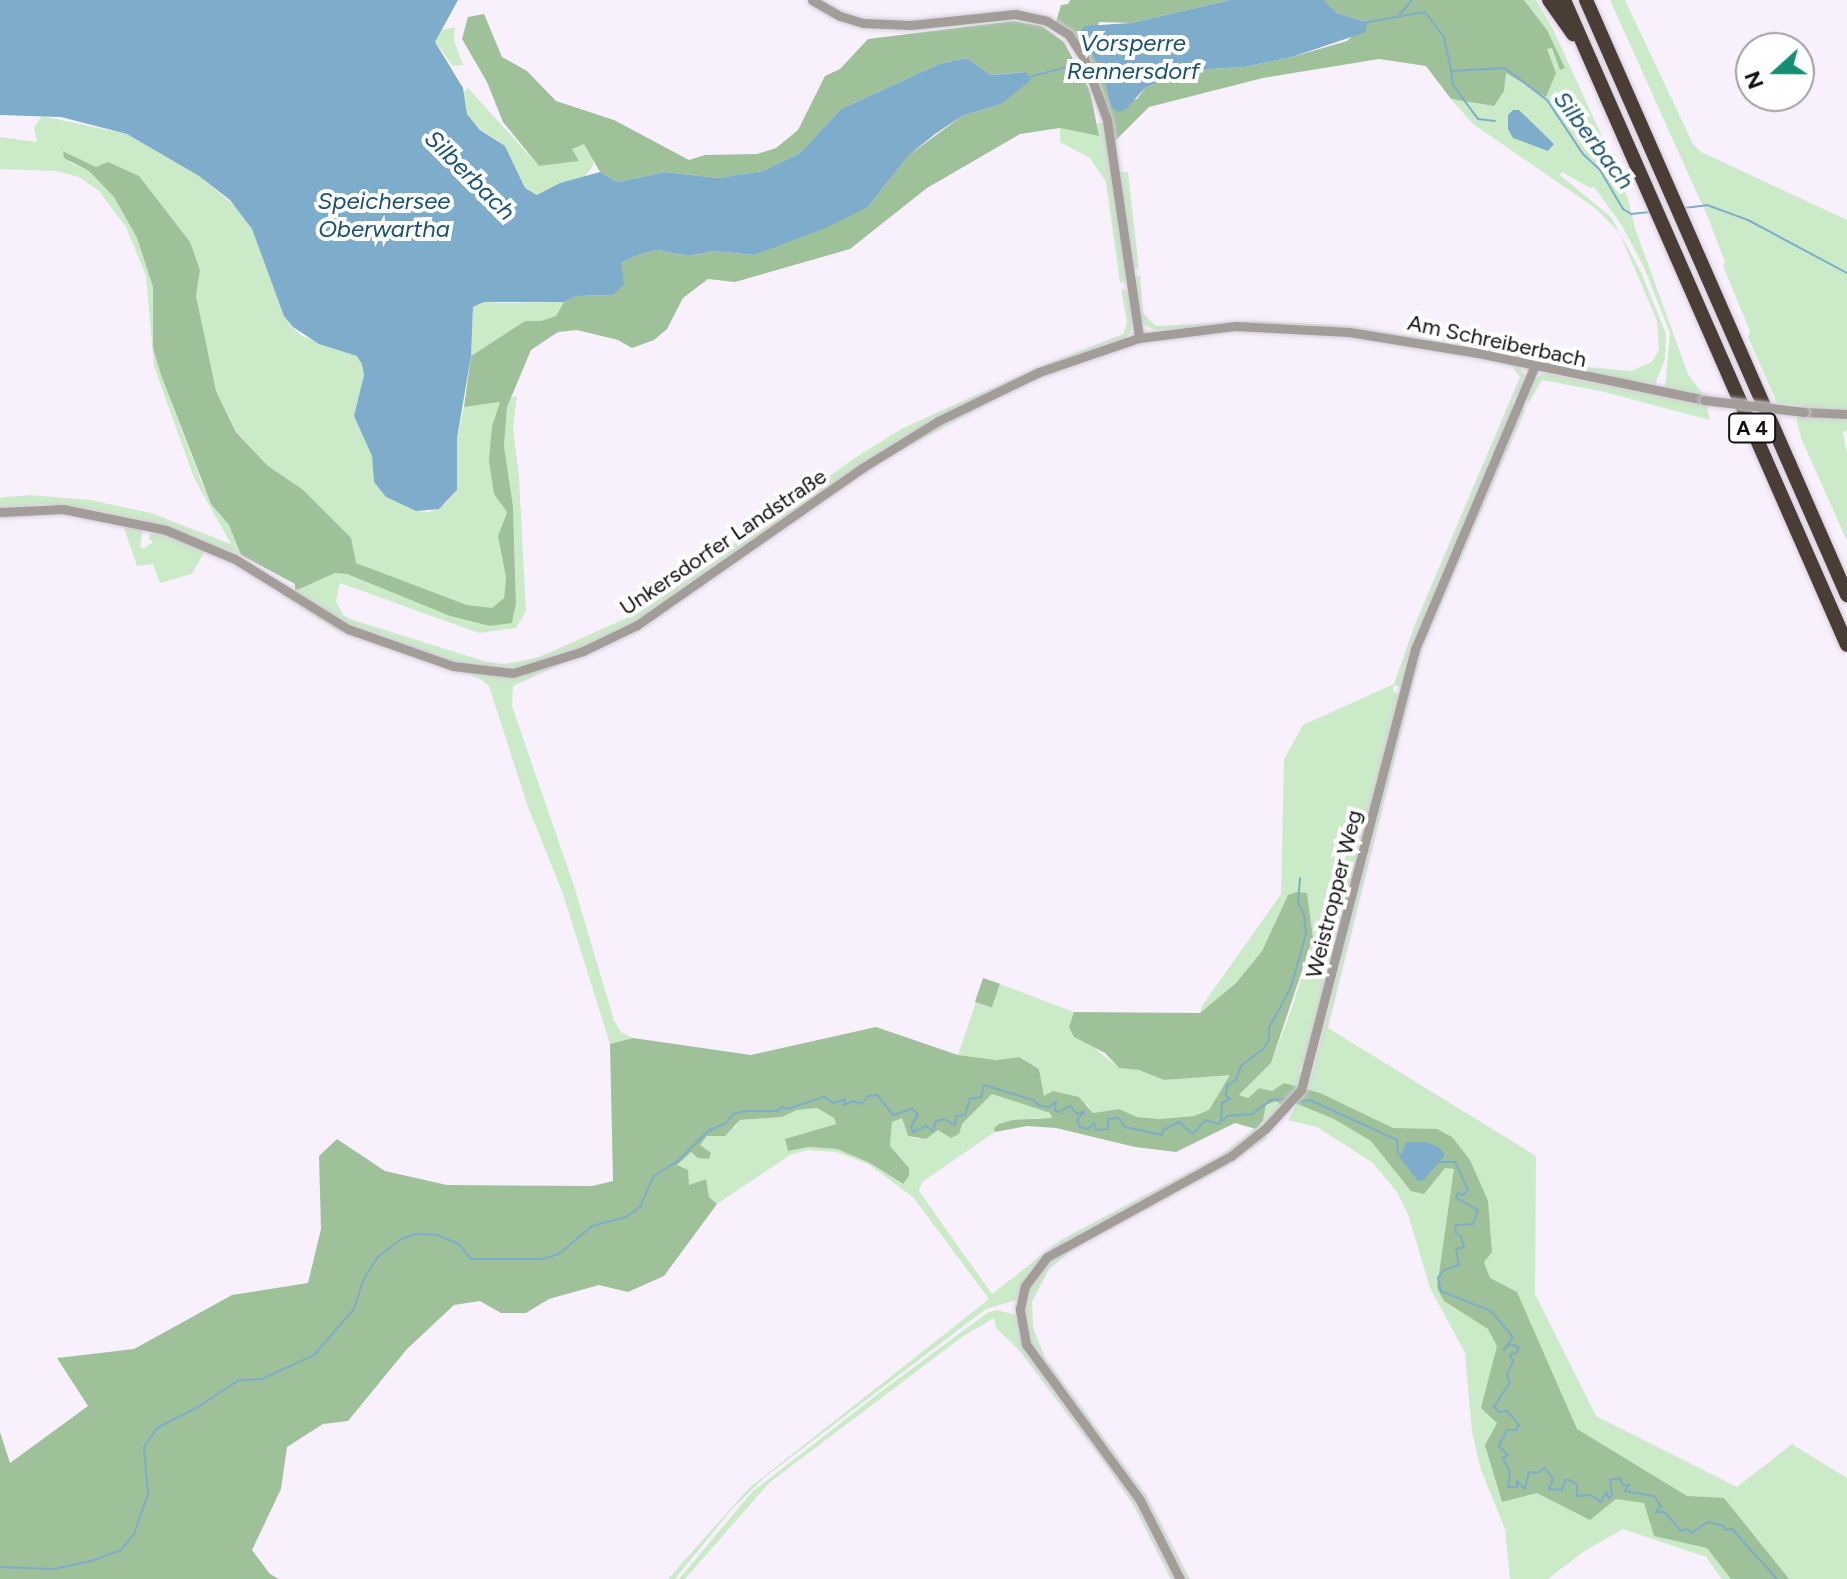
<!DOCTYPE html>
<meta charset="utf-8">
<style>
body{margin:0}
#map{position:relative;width:1847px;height:1579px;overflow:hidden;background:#f8f1fd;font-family:Figtree,sans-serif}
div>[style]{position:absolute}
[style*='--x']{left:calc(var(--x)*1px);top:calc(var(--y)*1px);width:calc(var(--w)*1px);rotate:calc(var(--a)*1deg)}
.green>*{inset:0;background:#cbebc8}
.forest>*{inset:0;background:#9ec19a;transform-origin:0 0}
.water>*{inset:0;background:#7eaccb}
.stream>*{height:2px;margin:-1px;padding:0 1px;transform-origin:1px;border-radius:1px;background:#7eaccb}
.roads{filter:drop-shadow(0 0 2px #d3cdd8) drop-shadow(0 0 2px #d3cdd8)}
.minor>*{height:9px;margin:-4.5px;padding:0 4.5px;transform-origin:4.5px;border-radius:4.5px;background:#a39d99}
.highway>*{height:14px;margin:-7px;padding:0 7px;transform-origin:7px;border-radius:7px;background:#493d36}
.bridges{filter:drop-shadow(0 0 2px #d3cdd8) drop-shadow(0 0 2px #d3cdd8)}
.minor-bridge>*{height:9px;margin:-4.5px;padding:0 4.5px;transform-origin:4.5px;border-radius:4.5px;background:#a39d99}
span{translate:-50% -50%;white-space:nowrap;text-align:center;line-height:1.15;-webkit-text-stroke:8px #fff;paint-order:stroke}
.shield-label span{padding:2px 6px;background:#fff;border:2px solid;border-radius:6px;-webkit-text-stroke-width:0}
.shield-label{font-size:20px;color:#131015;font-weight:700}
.street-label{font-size:22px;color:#131015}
.water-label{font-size:24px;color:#1b5171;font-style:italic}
.north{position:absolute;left:1735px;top:32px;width:80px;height:80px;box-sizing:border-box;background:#fff;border:2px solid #a19fa1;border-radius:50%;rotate:249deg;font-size:22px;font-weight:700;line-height:32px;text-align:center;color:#131015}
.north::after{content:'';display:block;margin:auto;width:28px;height:36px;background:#138e73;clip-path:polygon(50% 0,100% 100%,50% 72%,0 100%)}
</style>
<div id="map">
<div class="green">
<i style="clip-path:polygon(evenodd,1524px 0,1536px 0,1553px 29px,1605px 143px,1628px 199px,1635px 228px,1688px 374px,1703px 394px,1700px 396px,1665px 388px,1670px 333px,1643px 265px,1621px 224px,1594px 187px,1590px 188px,1562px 172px,1560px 175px,1611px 217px,1641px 272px,1666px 334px,1665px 359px,1654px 387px,1367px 330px,1258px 323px,1155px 330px,1144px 325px,1139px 317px,1134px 279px,1140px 275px,1143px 313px,1156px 326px,1258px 321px,1351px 326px,1577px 366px,1631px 371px,1652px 362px,1659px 350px,1657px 321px,1619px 232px,1595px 208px,1473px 124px,1451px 99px,1494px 106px,1506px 73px,1546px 97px,1546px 49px,1551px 47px,1560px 69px,1547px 30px,1524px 0,1508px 115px,1554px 143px,1554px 144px,1548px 151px,1508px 129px,1508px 115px)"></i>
<i style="clip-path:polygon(1610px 0,1625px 0,1693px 144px,1701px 152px,1847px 220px,1847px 431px,1843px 432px,1847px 454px,1847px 541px,1801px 438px,1796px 417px,1806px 417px,1801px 405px,1777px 403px,1748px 337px,1750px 331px,1723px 266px,1725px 262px,1709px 220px)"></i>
<i style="clip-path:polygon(455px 27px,454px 40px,463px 65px,453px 66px,435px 42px,440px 30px)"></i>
<i style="clip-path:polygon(468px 88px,539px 166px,578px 161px,572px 148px,584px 144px,593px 156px,593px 166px,584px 177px,560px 183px,538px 195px,525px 188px,505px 146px,480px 129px,467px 114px,464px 92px)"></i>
<i style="clip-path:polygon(42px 116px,127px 134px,199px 176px,241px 211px,252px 229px,284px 315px,292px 327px,302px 336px,358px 356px,363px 364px,364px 375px,354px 416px,372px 455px,374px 482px,386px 497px,416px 511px,429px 512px,446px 503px,457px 490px,457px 438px,464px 407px,500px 402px,492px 426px,494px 494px,507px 511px,498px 536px,506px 578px,504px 598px,492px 609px,467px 605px,356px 563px,302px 489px,268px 466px,237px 432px,216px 391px,207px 351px,196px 296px,200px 270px,96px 167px,64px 151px,71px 163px,89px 171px,114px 197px,137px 238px,153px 287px,153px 348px,161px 375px,201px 481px,211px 504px,229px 525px,241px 555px,147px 521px,90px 509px,44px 504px,0 509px,0 498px,6px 497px,30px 495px,90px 500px,151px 513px,231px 544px,194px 478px,154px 366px,146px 276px,126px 227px,99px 191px,79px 177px,56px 171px,0 169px,0 137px,37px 142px,34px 128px)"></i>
<i style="clip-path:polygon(1097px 123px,1104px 123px,1127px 281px,1120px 283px,1106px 182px,1090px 158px,1060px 142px,1060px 128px,1098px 136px)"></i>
<i style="clip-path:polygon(1120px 172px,1128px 172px,1139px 269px,1133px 268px)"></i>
<i style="clip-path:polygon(1121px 289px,1128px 291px,1132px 322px,1131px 332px,1125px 338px,1027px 374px,924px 426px,861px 465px,654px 611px,607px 638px,609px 643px,657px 616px,863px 471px,927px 431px,1040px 375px,1135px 341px,1173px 334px,1212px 330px,1288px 330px,1348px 334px,1476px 356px,1519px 367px,1525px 376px,1524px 384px,1512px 403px,1515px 406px,1437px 586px,1401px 687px,1394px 685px,1393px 692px,1400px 694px,1318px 1021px,1305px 1066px,1301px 1066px,1299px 1071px,1304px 1074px,1298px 1088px,1284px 1083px,1272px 1091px,1259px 1088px,1248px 1098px,1239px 1095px,1271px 1063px,1293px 1005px,1313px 938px,1307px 894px,1288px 895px,1262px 951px,1236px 983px,1200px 1013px,1202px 1006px,1281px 894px,1284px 759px,1303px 725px,1394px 684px,1415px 624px,1520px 377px,1512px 366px,1476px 357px,1349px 336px,1288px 332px,1212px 332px,1161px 337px,1095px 357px,1016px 388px,889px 457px,639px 629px,513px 686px,512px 706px,574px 886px,614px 1020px,621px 1032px,633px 1038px,610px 1044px,562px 891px,528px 807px,489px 686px,477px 677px,338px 631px,280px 594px,287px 593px,334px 625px,372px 641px,369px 634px,326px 614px,295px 591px,335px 573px,347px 574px,450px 616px,490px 626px,511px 623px,516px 603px,515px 556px,513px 506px,504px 446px,507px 407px,510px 398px,517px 396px,513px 427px,519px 477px,526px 611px,516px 628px,479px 633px,340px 583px,336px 601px,343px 615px,350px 619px,487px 662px,504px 664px,537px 658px,631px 616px,856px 457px,903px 428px,1037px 368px,1123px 334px,1127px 322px)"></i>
<i style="clip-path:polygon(484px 302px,502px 303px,564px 302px,556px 316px,541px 321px,525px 321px,471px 356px,473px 307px)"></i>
<i style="clip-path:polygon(1543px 373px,1706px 405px,1710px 420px,1600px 391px,1542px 380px,1529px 402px,1525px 399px,1533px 381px)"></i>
<i style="clip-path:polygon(1522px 407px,1525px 410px,1422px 649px,1328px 1028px,1536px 1156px,1535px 1294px,1596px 1416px,1737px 1487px,1792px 1444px,1847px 1478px,1847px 1579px,1722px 1579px,1706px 1557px,1623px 1529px,1583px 1552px,1548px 1579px,1510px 1579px,1505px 1529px,1481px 1470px,1472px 1432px,1465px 1353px,1430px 1288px,1408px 1214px,1397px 1192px,1373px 1163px,1317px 1127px,1288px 1120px,1312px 1075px,1419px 649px)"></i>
<i style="clip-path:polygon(62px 511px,143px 527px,140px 547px,143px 549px,153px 542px,148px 538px,154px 530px,206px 549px,192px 574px,160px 583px,153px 564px,137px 566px,123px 525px,62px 514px,0 518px,0 515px)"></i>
<i style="clip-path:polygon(1000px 984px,1074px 1012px,1069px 1027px,1119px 1068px,1139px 1070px,1164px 1080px,1231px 1074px,1209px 1110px,1194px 1116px,1159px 1119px,1137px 1117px,1119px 1109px,1093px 1113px,1087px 1104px,1044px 1097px,1039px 1069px,1019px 1057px,996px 1060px,958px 1055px,976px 1002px,992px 1007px)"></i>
<i style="clip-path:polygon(992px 1094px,1050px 1113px,1052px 1118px,1034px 1118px,994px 1128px,995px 1132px,922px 1182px,919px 1191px,992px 1294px,1061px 1240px,1223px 1154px,1263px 1122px,1266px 1105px,1276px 1100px,1284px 1107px,1235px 1149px,1044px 1256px,1029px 1273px,1016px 1300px,986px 1309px,765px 1477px,731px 1510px,675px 1579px,668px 1579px,748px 1489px,989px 1299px,913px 1197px,868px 1164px,836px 1152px,808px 1150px,790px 1155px,717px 1204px,709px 1197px,705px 1179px,688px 1186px,676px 1165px,691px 1151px,706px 1149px,699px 1146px,707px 1136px,735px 1127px,740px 1120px,782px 1117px,797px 1110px,817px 1108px,835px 1118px,836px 1124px,786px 1139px,788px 1151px,809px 1147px,837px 1149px,870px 1163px,902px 1184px,909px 1168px,890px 1146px,892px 1122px,902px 1117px,908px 1136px,918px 1139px,938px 1130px,944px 1132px,962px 1124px)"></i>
<i style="clip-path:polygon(1264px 1134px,1267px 1138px,1227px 1166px,1074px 1249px,1049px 1269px,1032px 1302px,1033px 1327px,1045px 1358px,1146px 1495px,1190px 1579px,1183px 1579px,1149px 1511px,1029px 1342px,1024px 1306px,1029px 1288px,1048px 1261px)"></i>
<i style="clip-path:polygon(997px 1310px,1016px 1315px,1029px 1355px,1131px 1492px,1177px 1579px,1171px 1579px,1134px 1506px,1106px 1465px,1019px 1350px,996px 1328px,994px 1318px,962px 1337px,769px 1483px,685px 1579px,679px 1579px,752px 1492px,883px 1390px,987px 1313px)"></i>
</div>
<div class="forest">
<i style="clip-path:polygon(1070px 0,1230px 0,1131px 23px,1099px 22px,1092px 52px,1103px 74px,1111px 107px,1137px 99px,1145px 88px,1162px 81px,1210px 69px,1244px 67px,1292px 57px,1347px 41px,1367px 22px,1337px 13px,1324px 0,1524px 0,1547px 30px,1565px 68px,1560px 70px,1552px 48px,1547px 49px,1556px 73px,1546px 97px,1506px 73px,1504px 91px,1494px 106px,1451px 99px,1426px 66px,1379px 59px,1263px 78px,1149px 107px,1115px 141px,1100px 85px,1085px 51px,1056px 22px,1061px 5px,1068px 4px)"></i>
<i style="clip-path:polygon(484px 14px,502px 57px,527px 71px,556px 101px,614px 120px,689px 160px,705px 155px,757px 154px,776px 148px,798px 130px,825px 76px,840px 69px,868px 39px,1013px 21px,1042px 26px,1064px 42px,1090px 91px,1099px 136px,1060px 128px,1020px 134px,927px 188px,850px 249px,735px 282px,708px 279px,683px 298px,667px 329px,654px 340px,632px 348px,618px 340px,577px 330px,558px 332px,531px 350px,507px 407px,504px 446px,513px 506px,516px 603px,512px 623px,490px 626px,450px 616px,347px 574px,335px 573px,295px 591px,295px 584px,241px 555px,229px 525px,211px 504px,161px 375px,153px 348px,153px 287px,137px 238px,114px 197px,89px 171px,64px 158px,63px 151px,96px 167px,108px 162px,139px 176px,190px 242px,200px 270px,196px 296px,216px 391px,236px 432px,268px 466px,302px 489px,351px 538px,356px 563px,467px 605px,492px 608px,504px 598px,506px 578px,498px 536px,507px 512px,494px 494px,489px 461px,492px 426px,500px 402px,464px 407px,471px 356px,525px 321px,541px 321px,556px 316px,564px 302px,577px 296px,613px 295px,621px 263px,638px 255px,657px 250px,689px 256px,713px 251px,754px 255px,868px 207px,909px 155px,962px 116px,1001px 104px,1025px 72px,991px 75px,967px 58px,939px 64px,841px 109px,800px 153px,763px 171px,718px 178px,665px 172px,618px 182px,600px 172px,584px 144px,572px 149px,579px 161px,539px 166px,503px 122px,487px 82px,462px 39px,468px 17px)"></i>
<i style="clip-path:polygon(1297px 892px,1307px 893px,1313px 938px,1271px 1063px,1239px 1095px,1248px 1098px,1259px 1088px,1272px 1091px,1284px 1083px,1320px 1093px,1393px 1128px,1437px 1129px,1452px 1137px,1470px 1160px,1488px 1201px,1492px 1252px,1484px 1262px,1490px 1278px,1517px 1292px,1577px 1429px,1687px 1496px,1724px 1498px,1789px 1579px,1731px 1579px,1707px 1548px,1654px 1536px,1644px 1503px,1616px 1499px,1590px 1520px,1537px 1493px,1502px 1502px,1485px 1445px,1497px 1423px,1481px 1408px,1497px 1346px,1488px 1329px,1444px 1301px,1437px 1288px,1454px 1169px,1445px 1168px,1424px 1194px,1411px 1191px,1371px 1141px,1334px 1119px,1290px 1101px,1284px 1107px,1276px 1101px,1266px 1105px,1263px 1121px,1256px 1129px,1235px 1123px,1176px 1152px,1135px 1147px,1056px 1128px,1027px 1126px,995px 1132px,994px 1128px,999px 1124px,1013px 1120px,1052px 1118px,1050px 1113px,992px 1094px,962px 1124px,959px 1134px,951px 1138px,938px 1130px,926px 1139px,908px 1136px,902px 1118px,892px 1122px,890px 1146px,909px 1168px,909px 1176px,903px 1184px,870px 1163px,837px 1149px,809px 1147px,788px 1151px,785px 1139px,836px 1124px,834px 1118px,817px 1108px,797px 1110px,782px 1117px,740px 1120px,725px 1136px,707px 1136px,700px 1145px,711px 1153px,709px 1159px,698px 1158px,691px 1152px,677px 1165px,688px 1170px,689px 1185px,706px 1179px,709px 1197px,717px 1204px,664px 1276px,628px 1292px,599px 1285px,549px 1299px,526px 1313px,501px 1313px,480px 1301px,454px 1305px,407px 1349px,348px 1421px,323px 1424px,287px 1447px,281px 1489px,252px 1550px,270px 1574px,279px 1579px,0 1579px,0 1432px,10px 1463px,88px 1406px,57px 1358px,134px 1349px,232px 1295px,308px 1283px,321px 1229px,319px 1156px,337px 1139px,385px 1171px,447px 1185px,592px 1186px,613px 1181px,610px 1044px,633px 1038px,751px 1055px,876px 1027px,958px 1055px,996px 1060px,1019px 1057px,1039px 1069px,1044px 1096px,1053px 1091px,1079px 1097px,1093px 1113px,1119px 1109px,1137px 1117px,1159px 1119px,1194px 1116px,1209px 1110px,1230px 1075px,1164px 1080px,1139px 1070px,1119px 1068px,1105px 1053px,1074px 1037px,1069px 1027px,1074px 1012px,1200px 1013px,1236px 983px,1262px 951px,1288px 895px)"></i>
<i style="left:983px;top:978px;width:18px;height:25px;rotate:19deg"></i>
</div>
<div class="water">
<i style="clip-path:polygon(0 0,458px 0,435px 42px,463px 88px,467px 114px,480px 130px,505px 146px,525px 188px,537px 195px,560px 183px,600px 172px,618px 182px,665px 172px,718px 178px,763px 171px,800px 153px,841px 109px,939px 64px,967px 58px,991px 75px,1026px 72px,1031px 80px,1001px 104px,962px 116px,935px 134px,909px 155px,868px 207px,825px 228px,754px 255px,713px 251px,689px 256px,657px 250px,638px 255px,621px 263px,624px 284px,613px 295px,577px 296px,564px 302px,484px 302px,473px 307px,471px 356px,457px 438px,457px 490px,439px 509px,416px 511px,386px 497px,374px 482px,372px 456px,354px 416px,364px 375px,362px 364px,357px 356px,319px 344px,293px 327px,284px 316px,252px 229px,230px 200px,199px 176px,127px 134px,61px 117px,0 115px)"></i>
<i style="clip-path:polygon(1230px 0,1324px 0,1337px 13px,1367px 22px,1366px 32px,1292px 57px,1244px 67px,1210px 69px,1162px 81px,1145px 88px,1126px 109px,1118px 112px,1111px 107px,1103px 74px,1080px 32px,1084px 26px,1131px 23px)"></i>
<i style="clip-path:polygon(1513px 110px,1519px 110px,1554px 144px,1548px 151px,1513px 138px,1508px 129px,1508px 115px)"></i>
<i style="clip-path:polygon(1406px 1142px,1426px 1142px,1440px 1148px,1445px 1155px,1423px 1181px,1418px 1181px,1400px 1158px)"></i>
</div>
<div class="stream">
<i style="--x:1400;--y:14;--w:18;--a:-49"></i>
<i style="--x:1367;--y:22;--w:59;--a:-9.8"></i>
<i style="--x:1425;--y:12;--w:31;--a:53"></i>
<i style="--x:1444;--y:37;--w:35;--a:78"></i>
<i style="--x:1451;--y:71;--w:54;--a:-3.2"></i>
<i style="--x:1505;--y:68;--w:53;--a:37.3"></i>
<i style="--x:1547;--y:100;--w:65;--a:56.3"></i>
<i style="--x:1583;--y:154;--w:23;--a:43"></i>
<i style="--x:1600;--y:170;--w:45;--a:59.5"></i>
<i style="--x:1623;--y:209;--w:9;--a:32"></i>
<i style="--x:1631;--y:214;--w:19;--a:-6"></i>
<i style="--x:1451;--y:71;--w:14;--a:82"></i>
<i style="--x:1453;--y:85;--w:42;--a:53.7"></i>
<i style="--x:1478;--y:119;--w:17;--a:7"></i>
<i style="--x:1029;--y:77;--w:38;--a:-15"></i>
<i style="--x:1684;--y:208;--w:23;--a:-7"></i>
<i style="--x:1707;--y:205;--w:44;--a:20.1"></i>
<i style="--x:1748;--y:220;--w:112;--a:28.2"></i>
<i style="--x:1299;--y:1102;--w:11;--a:-10"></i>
<i style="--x:1310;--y:1100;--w:96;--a:24.7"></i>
<i style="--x:1397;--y:1140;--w:15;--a:86"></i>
<i style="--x:1398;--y:1155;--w:4;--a:14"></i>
<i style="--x:1221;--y:1121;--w:18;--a:-87"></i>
<i style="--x:1222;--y:1103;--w:9;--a:-27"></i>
<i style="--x:1230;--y:1099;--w:6;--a:-135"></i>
<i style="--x:1226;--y:1095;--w:9;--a:-84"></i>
<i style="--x:1227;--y:1086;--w:11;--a:-34"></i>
<i style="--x:1236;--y:1080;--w:15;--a:-70"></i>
<i style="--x:1241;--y:1066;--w:28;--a:-38"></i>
<i style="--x:1263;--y:1049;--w:11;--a:-56"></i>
<i style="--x:1269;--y:1040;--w:12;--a:-90"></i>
<i style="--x:1269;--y:1028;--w:47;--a:-61.8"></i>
<i style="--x:1291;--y:987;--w:55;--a:-74.2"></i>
<i style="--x:1306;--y:934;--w:20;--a:-96"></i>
<i style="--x:1304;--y:914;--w:13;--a:-117"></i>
<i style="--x:1298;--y:902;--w:24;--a:-85"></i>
<i style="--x:1439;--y:1162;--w:16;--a:0"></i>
<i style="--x:1455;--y:1162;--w:31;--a:65"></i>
<i style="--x:1468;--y:1190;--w:7;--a:135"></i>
<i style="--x:1463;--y:1195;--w:5;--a:-158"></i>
<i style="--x:1458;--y:1193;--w:5;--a:112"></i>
<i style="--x:1456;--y:1198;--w:25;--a:29"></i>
<i style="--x:1478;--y:1210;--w:15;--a:110"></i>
<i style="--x:1473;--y:1224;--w:17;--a:177"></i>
<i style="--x:1456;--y:1225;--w:7;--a:98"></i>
<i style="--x:1455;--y:1232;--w:8;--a:40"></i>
<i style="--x:1461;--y:1237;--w:10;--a:73"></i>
<i style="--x:1464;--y:1247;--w:8;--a:166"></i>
<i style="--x:1456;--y:1249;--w:16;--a:79"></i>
<i style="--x:1459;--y:1265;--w:16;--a:162"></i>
<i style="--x:1444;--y:1270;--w:10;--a:127"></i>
<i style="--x:1438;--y:1278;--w:13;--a:77"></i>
<i style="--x:1441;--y:1291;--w:54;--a:21.8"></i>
<i style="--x:1491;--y:1311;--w:34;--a:50"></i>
<i style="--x:1513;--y:1337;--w:16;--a:125"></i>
<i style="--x:1504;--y:1350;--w:8;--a:-45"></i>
<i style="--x:1510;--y:1344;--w:9;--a:18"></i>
<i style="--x:1519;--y:1347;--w:7;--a:117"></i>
<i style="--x:1516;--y:1353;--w:6;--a:162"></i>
<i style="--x:1510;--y:1355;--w:7;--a:63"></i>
<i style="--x:1513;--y:1361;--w:15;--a:113"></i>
<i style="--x:1507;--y:1375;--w:8;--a:67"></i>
<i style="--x:1510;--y:1382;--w:30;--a:123"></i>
<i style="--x:1494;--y:1407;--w:7;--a:45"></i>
<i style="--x:1499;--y:1412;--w:8;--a:-7"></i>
<i style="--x:1507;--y:1411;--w:18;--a:49"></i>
<i style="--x:1519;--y:1425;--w:6;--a:121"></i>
<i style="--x:1516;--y:1430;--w:9;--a:180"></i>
<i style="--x:1507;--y:1430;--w:18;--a:117"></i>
<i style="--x:1499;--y:1446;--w:13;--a:45"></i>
<i style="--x:1508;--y:1455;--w:6;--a:149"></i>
<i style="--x:1503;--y:1458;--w:17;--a:65"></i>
<i style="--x:1510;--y:1473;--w:14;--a:98"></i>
<i style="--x:1508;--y:1487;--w:9;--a:0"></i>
<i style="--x:1517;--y:1487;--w:6;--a:-90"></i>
<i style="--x:1517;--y:1481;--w:11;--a:45"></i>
<i style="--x:1525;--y:1489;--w:17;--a:-77"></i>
<i style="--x:1529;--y:1472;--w:8;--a:7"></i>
<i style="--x:1537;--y:1473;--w:9;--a:-32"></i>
<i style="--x:1545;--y:1468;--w:14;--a:54"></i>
<i style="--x:1553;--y:1479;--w:11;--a:112"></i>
<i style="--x:1549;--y:1489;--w:13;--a:4"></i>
<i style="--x:1562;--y:1490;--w:10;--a:-73"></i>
<i style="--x:1565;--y:1480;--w:4;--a:0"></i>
<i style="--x:1569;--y:1480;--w:9;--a:27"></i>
<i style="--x:1577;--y:1484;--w:12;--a:90"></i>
<i style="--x:1577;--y:1496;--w:14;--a:-4"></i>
<i style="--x:1591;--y:1495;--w:12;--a:35"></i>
<i style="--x:1601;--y:1502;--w:11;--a:-63"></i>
<i style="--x:1606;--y:1492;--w:7;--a:63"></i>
<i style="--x:1609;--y:1498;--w:4;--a:-34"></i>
<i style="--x:1612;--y:1496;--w:16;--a:-97"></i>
<i style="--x:1610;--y:1480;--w:10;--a:-11"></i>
<i style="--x:1620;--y:1478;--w:8;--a:67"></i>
<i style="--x:1623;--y:1485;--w:6;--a:0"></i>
<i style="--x:1629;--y:1485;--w:7;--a:124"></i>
<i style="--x:1625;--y:1491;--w:29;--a:10"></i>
<i style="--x:1654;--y:1496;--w:12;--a:55"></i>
<i style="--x:1661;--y:1506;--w:8;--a:130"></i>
<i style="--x:1656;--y:1512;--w:8;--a:0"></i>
<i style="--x:1664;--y:1512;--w:25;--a:48"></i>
<i style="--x:1681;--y:1531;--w:7;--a:-16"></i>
<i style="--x:1688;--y:1529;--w:5;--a:53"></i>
<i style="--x:1691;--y:1533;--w:20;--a:-33"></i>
<i style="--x:1708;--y:1522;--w:14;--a:12"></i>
<i style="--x:1722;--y:1525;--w:6;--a:51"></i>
<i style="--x:1726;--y:1530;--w:6;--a:-9"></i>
<i style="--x:1732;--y:1529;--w:67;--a:48"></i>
<i style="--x:0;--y:1567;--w:54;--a:2.1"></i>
<i style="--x:54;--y:1569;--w:38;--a:-12"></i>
<i style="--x:91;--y:1561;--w:32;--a:-20"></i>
<i style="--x:121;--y:1550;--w:21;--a:-51"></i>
<i style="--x:134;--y:1534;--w:42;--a:-70.7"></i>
<i style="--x:148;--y:1494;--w:47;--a:-94.9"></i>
<i style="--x:144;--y:1447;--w:23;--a:-56"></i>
<i style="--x:157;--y:1428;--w:46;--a:-27.1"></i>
<i style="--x:198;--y:1407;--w:49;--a:-33.4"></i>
<i style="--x:239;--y:1380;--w:23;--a:-2"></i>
<i style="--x:262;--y:1379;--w:57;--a:-24.8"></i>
<i style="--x:314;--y:1355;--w:61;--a:-49"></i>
<i style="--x:354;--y:1309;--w:32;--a:-72"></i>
<i style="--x:364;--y:1279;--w:26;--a:-58"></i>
<i style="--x:378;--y:1257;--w:28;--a:-38"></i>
<i style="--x:400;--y:1240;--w:15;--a:-23"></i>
<i style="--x:414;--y:1234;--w:23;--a:2"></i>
<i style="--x:437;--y:1235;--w:24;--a:22"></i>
<i style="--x:459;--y:1244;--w:19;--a:51"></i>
<i style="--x:471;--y:1259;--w:71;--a:0"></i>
<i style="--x:542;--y:1259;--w:18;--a:-16"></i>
<i style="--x:559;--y:1254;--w:43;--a:-40.3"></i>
<i style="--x:592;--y:1226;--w:35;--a:-15"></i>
<i style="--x:626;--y:1217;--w:17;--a:-36"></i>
<i style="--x:640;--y:1207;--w:34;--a:-66"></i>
<i style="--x:654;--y:1176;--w:28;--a:-32"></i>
<i style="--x:678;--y:1161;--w:42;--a:-45"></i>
<i style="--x:708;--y:1131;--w:20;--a:-24"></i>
<i style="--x:726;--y:1123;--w:11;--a:-52"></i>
<i style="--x:733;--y:1114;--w:13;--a:-13"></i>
<i style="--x:746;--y:1111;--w:31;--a:0"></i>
<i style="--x:777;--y:1111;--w:6;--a:-39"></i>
<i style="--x:782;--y:1107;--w:5;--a:22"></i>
<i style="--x:787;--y:1109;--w:40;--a:-18"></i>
<i style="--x:825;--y:1097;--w:10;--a:37"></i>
<i style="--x:833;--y:1103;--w:13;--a:-18"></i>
<i style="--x:845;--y:1099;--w:6;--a:99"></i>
<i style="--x:844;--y:1105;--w:10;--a:-24"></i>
<i style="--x:853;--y:1101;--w:9;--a:18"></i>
<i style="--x:862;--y:1104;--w:10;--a:-53"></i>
<i style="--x:868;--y:1096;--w:9;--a:-6"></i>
<i style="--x:877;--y:1095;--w:26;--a:51"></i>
<i style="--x:893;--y:1115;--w:20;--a:-18"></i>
<i style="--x:912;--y:1109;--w:8;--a:40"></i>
<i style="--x:918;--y:1114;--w:15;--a:118"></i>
<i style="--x:911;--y:1127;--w:5;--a:68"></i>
<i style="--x:913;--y:1132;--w:14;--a:-25"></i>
<i style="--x:926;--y:1126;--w:9;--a:36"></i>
<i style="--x:933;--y:1131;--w:9;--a:-77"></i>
<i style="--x:935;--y:1122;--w:9;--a:-18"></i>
<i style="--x:944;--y:1119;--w:13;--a:29"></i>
<i style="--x:955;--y:1125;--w:9;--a:-84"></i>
<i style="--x:956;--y:1116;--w:9;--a:-6"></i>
<i style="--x:965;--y:1115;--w:17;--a:-73"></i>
<i style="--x:970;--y:1099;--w:11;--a:-10"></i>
<i style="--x:981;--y:1097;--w:12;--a:-76"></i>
<i style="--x:984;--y:1085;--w:51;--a:17"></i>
<i style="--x:1033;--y:1100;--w:9;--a:41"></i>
<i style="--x:1040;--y:1106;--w:9;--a:6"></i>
<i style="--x:1049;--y:1107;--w:9;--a:-36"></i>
<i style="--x:1056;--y:1102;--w:9;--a:96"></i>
<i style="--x:1055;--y:1111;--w:4;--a:14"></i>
<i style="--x:1059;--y:1112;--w:13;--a:-29"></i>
<i style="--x:1070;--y:1106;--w:11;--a:49"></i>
<i style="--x:1077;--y:1114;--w:7;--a:-16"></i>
<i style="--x:1084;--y:1112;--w:11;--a:131"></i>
<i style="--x:1077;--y:1120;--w:8;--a:67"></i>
<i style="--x:1080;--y:1127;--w:8;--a:14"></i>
<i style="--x:1088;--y:1129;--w:8;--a:-45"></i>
<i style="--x:1094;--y:1123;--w:7;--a:74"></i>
<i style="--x:1096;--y:1130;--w:12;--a:-5"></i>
<i style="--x:1108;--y:1129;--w:10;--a:-90"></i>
<i style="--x:1108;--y:1119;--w:10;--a:-6"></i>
<i style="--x:1118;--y:1118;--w:11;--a:52"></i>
<i style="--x:1125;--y:1127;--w:38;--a:12"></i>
<i style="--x:1162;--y:1135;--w:5;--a:-79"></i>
<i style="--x:1163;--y:1130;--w:18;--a:-27"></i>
<i style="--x:1179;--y:1122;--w:18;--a:41"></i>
<i style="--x:1193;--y:1134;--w:18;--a:-49"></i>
<i style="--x:1205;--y:1120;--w:14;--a:17"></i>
<i style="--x:1218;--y:1124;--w:13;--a:-39"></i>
<i style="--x:1228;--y:1116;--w:24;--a:-5"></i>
<i style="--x:1252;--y:1114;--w:24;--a:-36"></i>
<i style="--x:1271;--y:1100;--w:16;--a:-4"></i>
</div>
<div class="roads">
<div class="minor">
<i style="--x:812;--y:0;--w:32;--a:30"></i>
<i style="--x:840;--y:16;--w:24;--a:17"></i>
<i style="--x:863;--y:23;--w:48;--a:2.4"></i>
<i style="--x:911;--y:25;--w:105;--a:-6"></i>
<i style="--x:1015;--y:14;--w:33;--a:12"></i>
<i style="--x:1047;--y:21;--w:26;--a:32"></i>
<i style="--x:1069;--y:35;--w:27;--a:57"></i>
<i style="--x:1084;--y:58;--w:66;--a:69.6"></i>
<i style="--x:1107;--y:120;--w:220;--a:81.6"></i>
<i style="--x:1804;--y:412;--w:43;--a:2.7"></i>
<i style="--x:0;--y:512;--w:63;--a:-2.7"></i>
<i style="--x:63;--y:509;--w:105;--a:11.5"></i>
<i style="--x:166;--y:530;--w:75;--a:22.8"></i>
<i style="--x:235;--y:559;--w:133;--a:31.8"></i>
<i style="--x:348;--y:629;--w:111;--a:19.4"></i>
<i style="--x:453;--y:666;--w:60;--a:6.7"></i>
<i style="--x:513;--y:673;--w:73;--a:-17.4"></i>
<i style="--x:583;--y:651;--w:60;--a:-25.7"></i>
<i style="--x:637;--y:625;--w:274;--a:-34.9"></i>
<i style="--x:862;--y:468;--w:89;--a:-31.7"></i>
<i style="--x:938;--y:421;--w:112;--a:-25.9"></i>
<i style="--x:1039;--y:372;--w:106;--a:-18.8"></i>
<i style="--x:1139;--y:338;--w:98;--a:-7.1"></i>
<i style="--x:1236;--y:326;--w:113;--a:3"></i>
<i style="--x:1349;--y:332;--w:131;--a:9.2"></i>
<i style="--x:1478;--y:353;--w:231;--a:11.7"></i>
<i style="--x:1180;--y:1579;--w:89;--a:-116.9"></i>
<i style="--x:1140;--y:1500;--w:193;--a:-126.2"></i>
<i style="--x:1026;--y:1344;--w:36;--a:-100"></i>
<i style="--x:1020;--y:1309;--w:24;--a:-78"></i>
<i style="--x:1025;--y:1286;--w:36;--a:-53"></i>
<i style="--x:1047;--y:1257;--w:210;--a:-28.8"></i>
<i style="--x:1231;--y:1156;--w:45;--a:-38.7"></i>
<i style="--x:1266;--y:1128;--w:52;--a:-47.4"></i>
<i style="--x:1301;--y:1090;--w:455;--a:-75.5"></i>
<i style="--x:1415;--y:649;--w:308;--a:-67.1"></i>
</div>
<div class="highway">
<i style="--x:1549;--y:0;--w:42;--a:54.8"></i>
<i style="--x:1564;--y:0;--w:704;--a:66.31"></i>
<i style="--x:1586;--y:0;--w:650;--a:66.32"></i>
</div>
</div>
<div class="bridges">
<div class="minor-bridge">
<i style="--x:1704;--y:400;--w:101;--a:6.8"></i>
</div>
</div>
<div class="shield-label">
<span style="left:1752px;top:428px">A 4</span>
</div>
<div class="street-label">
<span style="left:1497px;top:341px;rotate:12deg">Am Schreiberbach</span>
<span style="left:723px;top:542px;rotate:-34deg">Unkersdorfer Landstraße</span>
<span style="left:1334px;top:894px;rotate:-76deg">Weistropper Weg</span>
</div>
<div class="water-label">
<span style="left:1133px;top:57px">Vorsperre<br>Rennersdorf</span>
<span style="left:1594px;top:140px;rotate:53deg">Silberbach</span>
<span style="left:470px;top:175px;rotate:45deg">Silberbach</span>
<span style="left:384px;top:215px">Speichersee<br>Oberwartha</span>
</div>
<div class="north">N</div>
</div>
